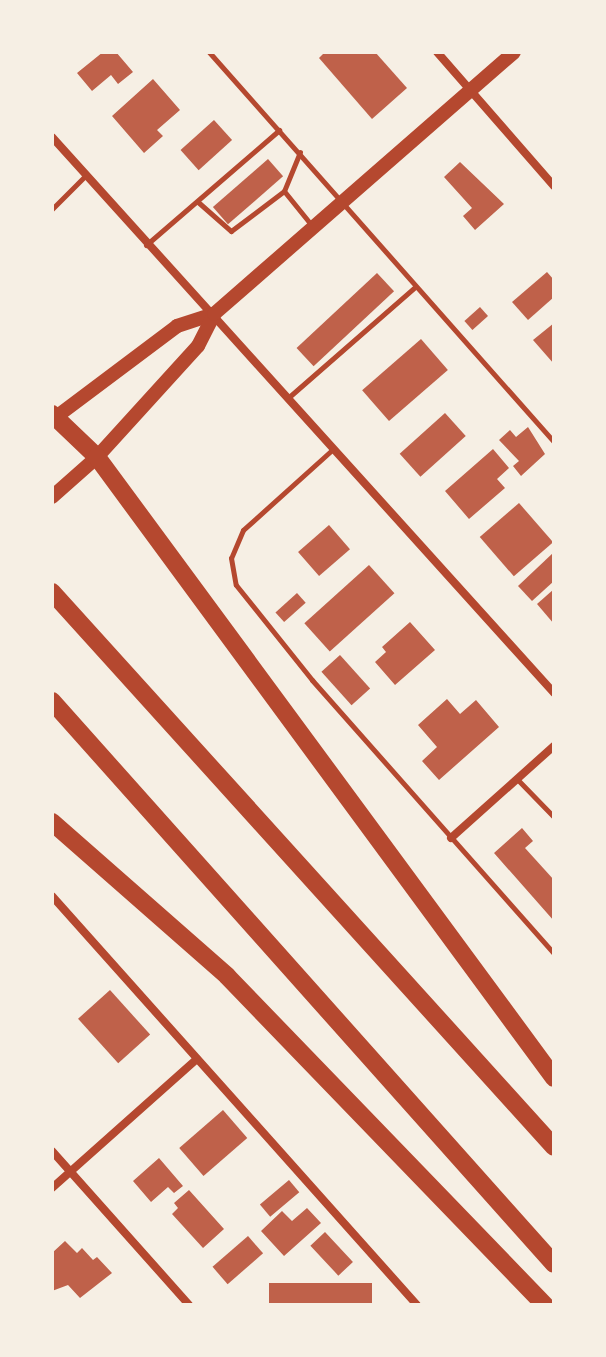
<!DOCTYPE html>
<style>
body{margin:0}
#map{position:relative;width:606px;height:1357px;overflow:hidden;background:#f6efe4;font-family:"PT Sans",sans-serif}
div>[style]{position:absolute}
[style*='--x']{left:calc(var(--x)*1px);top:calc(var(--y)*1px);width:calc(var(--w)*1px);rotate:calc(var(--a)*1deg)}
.building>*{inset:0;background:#bf614a;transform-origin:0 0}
.service>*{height:5px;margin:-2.5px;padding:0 2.5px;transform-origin:2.5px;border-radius:2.5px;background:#b5482f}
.minor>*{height:8px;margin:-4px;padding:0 4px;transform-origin:4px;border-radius:4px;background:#b5482f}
.secondary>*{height:14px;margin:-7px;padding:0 7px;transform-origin:7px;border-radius:7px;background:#b5482f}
.motorway>*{height:18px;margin:-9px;padding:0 9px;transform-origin:9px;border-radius:9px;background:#b5482f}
span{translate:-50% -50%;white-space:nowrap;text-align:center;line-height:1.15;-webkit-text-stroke:6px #f6efe4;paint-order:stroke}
.frame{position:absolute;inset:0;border:54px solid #f6efe4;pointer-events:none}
</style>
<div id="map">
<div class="building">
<i style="clip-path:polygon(103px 52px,116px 52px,133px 72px,118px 84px,111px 75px,92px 91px,77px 73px)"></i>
<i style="clip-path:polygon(325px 52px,375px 52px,407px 88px,372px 119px,319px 58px)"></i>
<i style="clip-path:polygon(153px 79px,180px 110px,157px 130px,163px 136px,144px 153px,112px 116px)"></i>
<i style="left:214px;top:120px;width:27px;height:45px;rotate:48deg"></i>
<i style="left:268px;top:159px;width:23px;height:73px;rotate:49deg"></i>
<i style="clip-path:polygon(460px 162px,504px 204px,475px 230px,463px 216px,472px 208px,444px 177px)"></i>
<i style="clip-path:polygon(547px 272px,554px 280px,554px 297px,528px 320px,512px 302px)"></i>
<i style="left:377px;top:273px;width:25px;height:110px;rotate:47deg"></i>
<i style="left:480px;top:307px;width:12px;height:21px;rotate:48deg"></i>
<i style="clip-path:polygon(554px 323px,554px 364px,533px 340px)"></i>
<i style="left:421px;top:339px;width:41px;height:78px;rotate:49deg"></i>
<i style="left:445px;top:413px;width:31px;height:61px;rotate:48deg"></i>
<i style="clip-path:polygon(528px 427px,545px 454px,521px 476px,513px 466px,519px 461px,499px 440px,510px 430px,516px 437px)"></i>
<i style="clip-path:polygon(493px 449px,509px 468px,497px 479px,505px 488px,469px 519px,445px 491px)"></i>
<i style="left:519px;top:503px;width:52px;height:52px;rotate:49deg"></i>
<i style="left:329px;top:525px;width:32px;height:41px;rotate:49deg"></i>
<i style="clip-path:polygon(554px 552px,554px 581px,532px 601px,518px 586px)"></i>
<i style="left:369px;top:565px;width:38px;height:87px;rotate:48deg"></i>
<i style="clip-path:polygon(554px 589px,554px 624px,537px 604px)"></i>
<i style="left:297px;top:593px;width:13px;height:29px;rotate:48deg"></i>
<i style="clip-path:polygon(410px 622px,435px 650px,395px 685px,375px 662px,386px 652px,382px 647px)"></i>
<i style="left:340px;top:655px;width:45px;height:25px;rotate:48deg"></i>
<i style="clip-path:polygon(447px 699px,460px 714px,476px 700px,499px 727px,439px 780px,422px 761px,437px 747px,418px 725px)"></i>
<i style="clip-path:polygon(522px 828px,533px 841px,525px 848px,554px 880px,554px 921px,494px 853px)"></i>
<i style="left:110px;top:990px;width:60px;height:43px;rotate:48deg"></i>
<i style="left:223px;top:1110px;width:37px;height:58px;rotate:49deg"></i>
<i style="clip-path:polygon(159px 1158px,183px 1186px,174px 1193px,168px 1187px,151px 1202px,133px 1181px)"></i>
<i style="left:289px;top:1180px;width:16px;height:38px;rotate:50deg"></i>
<i style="clip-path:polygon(189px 1190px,224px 1229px,203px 1248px,172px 1214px,178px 1208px,174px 1203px)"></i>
<i style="clip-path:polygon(307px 1208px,321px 1223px,284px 1256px,261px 1231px,282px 1211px,292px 1221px)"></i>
<i style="left:325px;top:1232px;width:41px;height:20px;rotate:47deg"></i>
<i style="left:248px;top:1236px;width:23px;height:47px;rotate:49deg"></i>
<i style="clip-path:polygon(65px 1241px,77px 1253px,82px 1248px,93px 1260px,97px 1257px,112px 1273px,80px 1298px,68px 1285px,52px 1291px,52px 1253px)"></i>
<i style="left:269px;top:1283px;width:103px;height:22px"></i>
</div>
<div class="service">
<i style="--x:209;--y:52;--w:521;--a:48.5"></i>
<i style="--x:300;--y:152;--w:42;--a:112.3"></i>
<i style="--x:284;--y:191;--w:46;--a:51.1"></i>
<i style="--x:198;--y:202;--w:44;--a:41.3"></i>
<i style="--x:231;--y:231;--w:66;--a:-37"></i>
<i style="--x:52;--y:209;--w:47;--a:-45"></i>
<i style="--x:146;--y:245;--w:176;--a:-40.8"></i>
<i style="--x:289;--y:397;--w:167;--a:-41.1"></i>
<i style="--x:333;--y:449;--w:121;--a:138"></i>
<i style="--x:243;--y:530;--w:30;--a:113"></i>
<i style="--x:231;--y:558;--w:27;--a:80"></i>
<i style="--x:236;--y:585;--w:122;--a:51.3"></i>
<i style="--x:312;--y:680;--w:366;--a:48.5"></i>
<i style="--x:517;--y:779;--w:53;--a:45.8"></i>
</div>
<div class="minor">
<i style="--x:437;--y:52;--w:178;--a:48.9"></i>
<i style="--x:52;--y:137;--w:749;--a:47.92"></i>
<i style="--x:451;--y:838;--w:138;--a:-41.8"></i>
<i style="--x:52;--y:896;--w:548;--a:48.25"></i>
<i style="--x:52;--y:1151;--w:206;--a:48.3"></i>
<i style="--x:52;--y:1188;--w:194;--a:-41.7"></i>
</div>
<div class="secondary">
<i style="--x:52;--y:420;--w:156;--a:-36.9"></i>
<i style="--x:177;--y:326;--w:39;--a:-18"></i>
<i style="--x:52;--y:497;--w:60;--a:-41.6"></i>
<i style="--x:97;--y:457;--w:150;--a:-47.7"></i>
<i style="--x:198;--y:346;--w:36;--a:-63"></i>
<i style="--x:214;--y:314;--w:398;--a:-41.1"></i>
</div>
<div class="motorway">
<i style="--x:52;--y:414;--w:62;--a:43.7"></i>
<i style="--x:97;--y:457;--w:771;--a:53.65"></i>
<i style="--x:52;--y:592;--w:748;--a:47.87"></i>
<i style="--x:52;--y:701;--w:754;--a:48.28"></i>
<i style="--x:52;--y:822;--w:233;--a:41.3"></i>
<i style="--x:227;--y:976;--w:458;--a:46"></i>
</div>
<div class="frame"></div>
</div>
